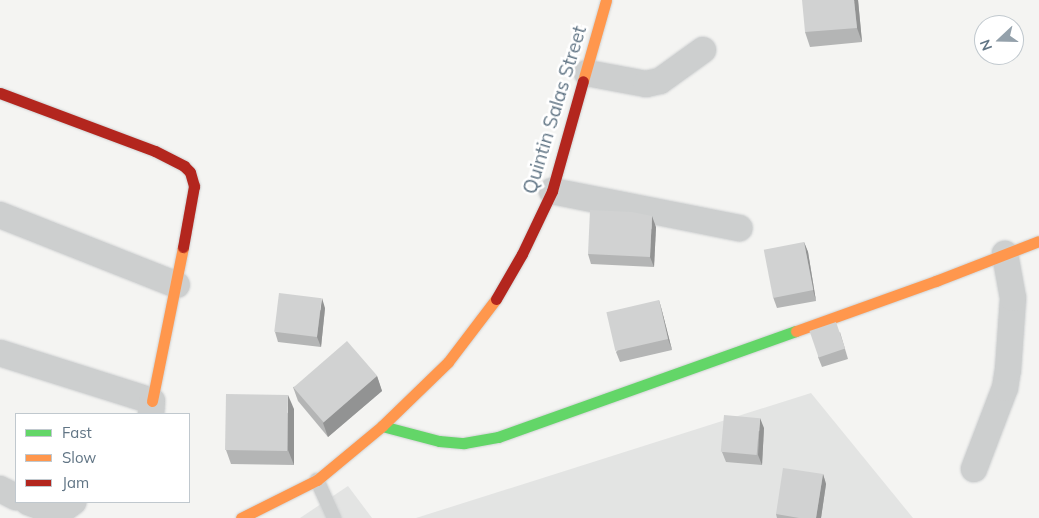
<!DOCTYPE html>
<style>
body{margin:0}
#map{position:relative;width:1039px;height:518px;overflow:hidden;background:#f4f4f2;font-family:Mulish,sans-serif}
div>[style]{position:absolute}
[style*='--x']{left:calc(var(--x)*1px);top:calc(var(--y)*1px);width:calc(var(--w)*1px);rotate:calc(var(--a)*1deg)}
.built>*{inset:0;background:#e3e4e3}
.roads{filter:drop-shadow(0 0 1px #d0d2d3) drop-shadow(0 0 1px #d0d2d3)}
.lane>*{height:14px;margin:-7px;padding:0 7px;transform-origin:7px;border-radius:7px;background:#cdcfcf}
.street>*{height:26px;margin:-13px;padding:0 13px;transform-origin:13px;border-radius:13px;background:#cdcfcf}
.fast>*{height:11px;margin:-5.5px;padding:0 5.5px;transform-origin:5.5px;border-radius:5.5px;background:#63d668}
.slow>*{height:11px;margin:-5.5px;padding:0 5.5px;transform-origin:5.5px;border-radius:5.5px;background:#ff974d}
.jam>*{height:11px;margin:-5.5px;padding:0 5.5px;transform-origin:5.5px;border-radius:5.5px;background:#b3261e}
.wall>*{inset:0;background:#b4b5b5}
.shaded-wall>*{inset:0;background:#929393}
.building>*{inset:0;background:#d1d2d2;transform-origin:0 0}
span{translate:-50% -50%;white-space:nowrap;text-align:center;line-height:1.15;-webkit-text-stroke:5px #fff;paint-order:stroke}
.street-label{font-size:19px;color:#617585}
.legend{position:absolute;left:15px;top:413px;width:175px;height:90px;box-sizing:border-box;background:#fff;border:1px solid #c0c8ce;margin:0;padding:6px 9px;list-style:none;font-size:15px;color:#617585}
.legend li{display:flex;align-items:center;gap:10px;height:25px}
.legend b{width:25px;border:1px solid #c0c8ce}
.north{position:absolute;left:974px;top:15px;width:50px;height:50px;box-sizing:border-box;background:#fff;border:1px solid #c0c8ce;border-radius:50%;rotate:249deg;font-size:14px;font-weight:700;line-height:20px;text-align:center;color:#617585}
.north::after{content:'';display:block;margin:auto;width:18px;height:22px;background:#94a1ab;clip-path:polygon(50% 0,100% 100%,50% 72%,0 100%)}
</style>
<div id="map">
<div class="built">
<i style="clip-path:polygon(811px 393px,913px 518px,416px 518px)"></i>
<i style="clip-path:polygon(348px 486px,372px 518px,300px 518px)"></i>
</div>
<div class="roads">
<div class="lane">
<i style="--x:317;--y:480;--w:42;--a:65.9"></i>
</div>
<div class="street">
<i style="--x:587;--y:73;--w:60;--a:10.6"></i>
<i style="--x:646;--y:84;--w:14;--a:-12"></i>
<i style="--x:660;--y:81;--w:53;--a:-35.8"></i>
<i style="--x:552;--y:191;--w:191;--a:11.2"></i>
<i style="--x:0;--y:215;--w:190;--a:21.6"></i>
<i style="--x:0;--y:353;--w:159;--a:17.5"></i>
<i style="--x:152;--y:401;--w:13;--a:94"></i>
<i style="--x:974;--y:469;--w:87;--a:-69.1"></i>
<i style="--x:1005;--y:388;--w:18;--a:-81"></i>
<i style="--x:1008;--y:370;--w:72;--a:-86"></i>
<i style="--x:1013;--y:298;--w:45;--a:-100.3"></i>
<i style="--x:0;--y:489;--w:18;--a:27"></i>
<i style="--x:28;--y:502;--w:32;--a:20"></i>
<i style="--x:58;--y:513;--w:19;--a:-36"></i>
</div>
<div class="fast">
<i style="--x:382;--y:426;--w:59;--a:14.7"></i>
<i style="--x:439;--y:441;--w:25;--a:5"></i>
<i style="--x:464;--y:443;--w:35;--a:-10"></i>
<i style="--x:498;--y:437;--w:316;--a:-19.6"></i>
</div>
<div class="slow">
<i style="--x:583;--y:81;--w:84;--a:-74.1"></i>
<i style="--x:796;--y:331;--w:149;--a:-19.7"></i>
<i style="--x:936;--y:281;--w:110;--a:-21.2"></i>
<i style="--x:152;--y:401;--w:157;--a:-78.6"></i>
<i style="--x:241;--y:518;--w:85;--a:-26.6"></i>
<i style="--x:317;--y:480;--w:85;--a:-39.7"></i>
<i style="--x:382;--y:426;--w:92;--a:-44.1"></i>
<i style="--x:448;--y:362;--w:79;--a:-52.7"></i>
</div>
<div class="jam">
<i style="--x:0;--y:93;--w:165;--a:20.5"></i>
<i style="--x:155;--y:151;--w:33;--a:27"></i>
<i style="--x:184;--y:166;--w:8;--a:45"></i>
<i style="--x:190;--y:172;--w:15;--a:74"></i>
<i style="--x:194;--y:186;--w:62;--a:100.2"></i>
<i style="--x:496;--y:299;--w:52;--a:-60"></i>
<i style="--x:522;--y:254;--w:70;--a:-64.5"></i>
<i style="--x:552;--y:191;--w:114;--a:-74.3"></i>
</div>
</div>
<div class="wall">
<i style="clip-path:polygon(858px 0,862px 42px,810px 47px,805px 32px)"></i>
<i style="clip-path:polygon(656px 227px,654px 267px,591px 264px,588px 254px)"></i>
<i style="clip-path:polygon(804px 242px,808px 252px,816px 301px,777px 308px,773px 297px)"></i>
<i style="clip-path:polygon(659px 300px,662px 311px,672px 350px,620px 362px,616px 352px)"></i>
<i style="clip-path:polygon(325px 308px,321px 347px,278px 342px,275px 332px)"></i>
<i style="clip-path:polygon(840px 332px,848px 359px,822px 367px,818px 357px)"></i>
<i style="clip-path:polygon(377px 376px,382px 391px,328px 437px,298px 401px,293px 387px)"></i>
<i style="clip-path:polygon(294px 409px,294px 465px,231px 464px,226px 450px)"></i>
<i style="clip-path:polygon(764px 428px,762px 465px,726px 462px,722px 452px)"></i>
<i style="clip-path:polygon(823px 474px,826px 484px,821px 518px,777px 518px,776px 514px)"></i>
</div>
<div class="shaded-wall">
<i style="clip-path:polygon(854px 0,858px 0,862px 42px,857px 28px)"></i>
<i style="clip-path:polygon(652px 216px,656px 227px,654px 267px,650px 257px)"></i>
<i style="clip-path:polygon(804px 242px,808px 252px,816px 301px,813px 290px)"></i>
<i style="clip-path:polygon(322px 298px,325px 308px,321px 347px,317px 337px)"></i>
<i style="clip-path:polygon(659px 300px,662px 311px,672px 350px,668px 339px)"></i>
<i style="clip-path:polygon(377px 376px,382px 391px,328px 437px,323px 423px)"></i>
<i style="clip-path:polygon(288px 395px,294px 409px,294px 465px,288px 450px)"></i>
<i style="clip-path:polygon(760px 418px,764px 428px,762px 465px,758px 455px)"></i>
<i style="clip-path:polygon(823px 474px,826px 484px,821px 518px,816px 518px)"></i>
</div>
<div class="building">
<i style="clip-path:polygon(802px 0,854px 0,857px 28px,805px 32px)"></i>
<i style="clip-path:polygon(590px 210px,632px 212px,652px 216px,650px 257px,588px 254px)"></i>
<i style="left:804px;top:242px;width:49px;height:41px;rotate:79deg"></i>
<i style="left:279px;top:293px;width:43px;height:39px;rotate:7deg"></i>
<i style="left:659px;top:300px;width:40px;height:54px;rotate:77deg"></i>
<i style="left:836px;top:322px;width:28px;height:28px;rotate:71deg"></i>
<i style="left:347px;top:341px;width:46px;height:71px;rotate:49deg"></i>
<i style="left:226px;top:394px;width:62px;height:56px;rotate:1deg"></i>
<i style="left:724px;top:415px;width:36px;height:37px;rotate:5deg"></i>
<i style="clip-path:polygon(783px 468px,823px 474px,816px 518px,799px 518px,776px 514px)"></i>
</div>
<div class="street-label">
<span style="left:555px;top:110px;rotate:-73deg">Quintin Salas Street</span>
</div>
<ul class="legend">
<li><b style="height:6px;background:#63d668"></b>Fast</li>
<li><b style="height:6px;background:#ff974d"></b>Slow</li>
<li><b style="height:6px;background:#b3261e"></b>Jam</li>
</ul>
<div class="north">N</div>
</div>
